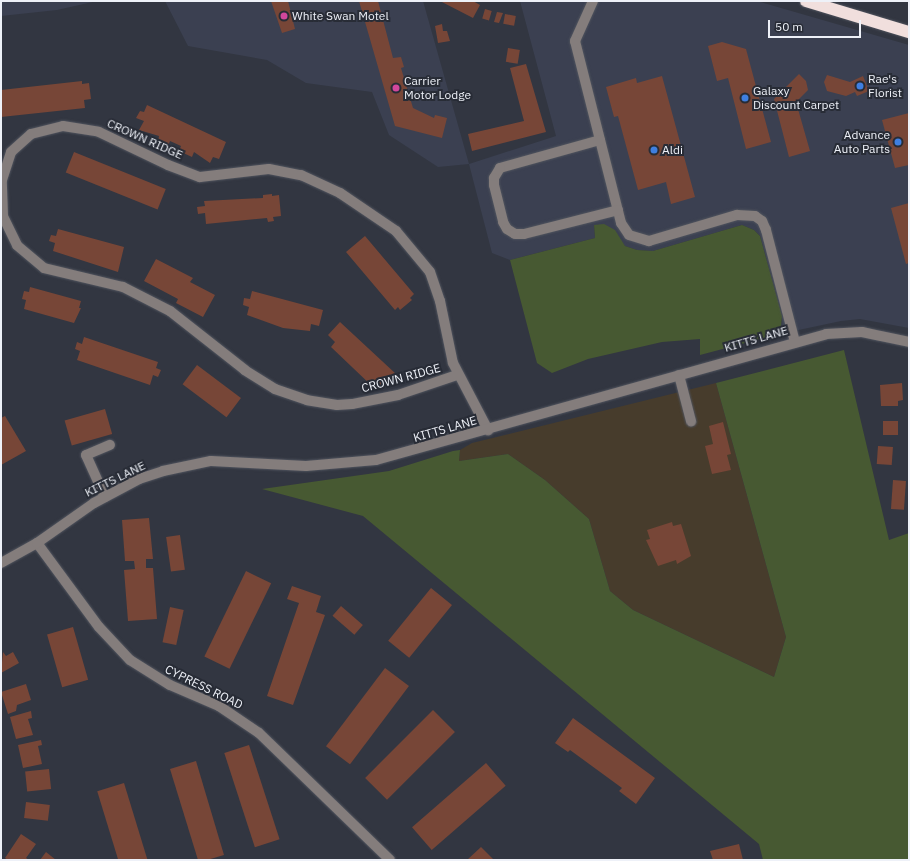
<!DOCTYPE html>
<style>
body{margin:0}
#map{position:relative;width:910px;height:861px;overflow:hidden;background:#323641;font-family:"IBM Plex Sans",sans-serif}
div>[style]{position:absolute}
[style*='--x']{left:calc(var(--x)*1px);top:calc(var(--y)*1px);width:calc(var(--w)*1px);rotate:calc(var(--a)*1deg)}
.built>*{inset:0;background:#3b4051}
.industrial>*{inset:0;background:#473c2c}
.green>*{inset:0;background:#475932}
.building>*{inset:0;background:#774637;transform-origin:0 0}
.roads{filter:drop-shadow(0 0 1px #50545e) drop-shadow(0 0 1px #50545e)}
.minor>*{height:10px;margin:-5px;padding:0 5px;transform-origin:5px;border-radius:5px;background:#847d7c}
.highway>*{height:12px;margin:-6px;padding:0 6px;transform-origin:6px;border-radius:6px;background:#f1dfdd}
.dots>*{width:11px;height:11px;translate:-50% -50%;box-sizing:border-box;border:2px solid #282c36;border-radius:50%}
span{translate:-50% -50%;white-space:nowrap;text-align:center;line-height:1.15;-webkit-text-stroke:4px #282c36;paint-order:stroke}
.poi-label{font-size:12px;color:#eef1f8}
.left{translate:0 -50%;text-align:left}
.right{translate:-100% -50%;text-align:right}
.street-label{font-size:12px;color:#eef1f8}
.frame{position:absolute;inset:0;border:2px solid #eef1f8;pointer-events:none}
.scale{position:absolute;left:768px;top:20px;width:93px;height:18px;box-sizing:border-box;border:2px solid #eef1f8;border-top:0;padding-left:5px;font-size:12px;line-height:14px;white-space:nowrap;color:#eef1f8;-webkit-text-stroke:3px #282c36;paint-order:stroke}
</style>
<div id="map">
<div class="built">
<i style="clip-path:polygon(1px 1px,97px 1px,57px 10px,1px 16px)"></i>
<i style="clip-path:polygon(165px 1px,423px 1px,469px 164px,556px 136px,520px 1px,757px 1px,909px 45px,909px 328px,860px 319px,841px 321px,775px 335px,781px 326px,782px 316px,760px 236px,754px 230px,742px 225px,653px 251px,637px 250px,625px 246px,617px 236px,594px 225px,595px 238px,510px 260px,492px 253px,469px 164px,438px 167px,389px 135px,372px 92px,306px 83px,267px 60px,188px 46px)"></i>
</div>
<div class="industrial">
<i style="clip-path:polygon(716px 383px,786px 637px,774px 677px,633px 610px,610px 591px,589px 519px,545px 480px,508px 454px,459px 461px,460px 450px,472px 443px)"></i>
</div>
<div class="green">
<i style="clip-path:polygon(604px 224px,615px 230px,625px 246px,637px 250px,653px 251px,742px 225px,754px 230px,760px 236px,782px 316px,781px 326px,775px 335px,700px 355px,700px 339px,662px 342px,588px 359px,552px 373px,537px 363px,510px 260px,595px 238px,594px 225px)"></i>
<i style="clip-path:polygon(844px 350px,889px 540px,909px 533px,909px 860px,763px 860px,759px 844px,363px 516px,262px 489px,389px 471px,453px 451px,460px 450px,459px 461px,508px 454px,545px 480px,589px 519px,610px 591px,633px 610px,774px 677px,786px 637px,716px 383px)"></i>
</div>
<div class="building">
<i style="clip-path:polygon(271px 1px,288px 1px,295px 29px,282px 33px)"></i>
<i style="clip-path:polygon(359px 1px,378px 1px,393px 58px,401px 57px,404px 67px,401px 68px,413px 108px,434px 118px,435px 115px,447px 118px,442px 138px,395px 126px)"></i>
<i style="clip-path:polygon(440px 1px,473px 1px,480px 5px,473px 18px)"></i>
<i style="left:485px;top:9px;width:7px;height:10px;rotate:16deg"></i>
<i style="clip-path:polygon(497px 12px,503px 13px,499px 23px,494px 22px)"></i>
<i style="left:505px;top:14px;width:11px;height:10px;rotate:10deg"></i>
<i style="clip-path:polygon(442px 24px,443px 31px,447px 31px,450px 41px,438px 43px,435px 26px)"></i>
<i style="clip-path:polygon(722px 42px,746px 49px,771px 142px,746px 149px,728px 78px,717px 81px,708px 46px)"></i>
<i style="left:508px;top:48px;width:12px;height:14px;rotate:9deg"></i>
<i style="clip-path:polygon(526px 64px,546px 132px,472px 151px,468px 134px,524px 121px,510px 68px)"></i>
<i style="clip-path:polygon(799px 74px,806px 81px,808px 90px,796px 102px,810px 151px,789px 157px,774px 99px)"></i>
<i style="clip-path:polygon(827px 75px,850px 82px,863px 76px,869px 91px,857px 96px,855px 92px,846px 96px,827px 91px,824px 82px)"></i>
<i style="clip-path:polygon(662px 76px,695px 197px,671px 204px,666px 182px,638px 190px,618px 116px,614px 117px,606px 87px,636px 78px,637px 83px)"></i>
<i style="clip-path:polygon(82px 81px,82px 84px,89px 83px,91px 99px,84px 100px,85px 108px,1px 117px,1px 90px)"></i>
<i style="clip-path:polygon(147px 105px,226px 142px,219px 159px,213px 157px,210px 163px,194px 152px,192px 157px,179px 151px,181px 146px,170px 141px,168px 146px,158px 141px,159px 136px,139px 130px,144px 121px,136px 118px,140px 111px,144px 112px)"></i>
<i style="clip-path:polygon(909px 113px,909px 165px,895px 168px,882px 120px)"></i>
<i style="left:74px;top:152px;width:99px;height:22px;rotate:22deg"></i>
<i style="clip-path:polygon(272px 194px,272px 196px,279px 195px,281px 216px,273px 217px,274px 221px,268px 222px,267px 218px,206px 224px,205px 213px,198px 214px,197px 207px,205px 206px,204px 201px,263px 198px,263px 195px)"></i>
<i style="clip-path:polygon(909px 203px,909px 263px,906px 264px,891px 208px)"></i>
<i style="clip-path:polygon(58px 229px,124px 247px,118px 272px,53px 251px,55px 243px,49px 241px,51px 235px,56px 236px)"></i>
<i style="clip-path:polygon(365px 236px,414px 294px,410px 298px,412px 300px,400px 310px,398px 307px,395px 310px,346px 252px)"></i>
<i style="clip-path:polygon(156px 259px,193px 278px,190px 282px,215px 295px,203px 317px,176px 303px,178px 299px,144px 281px)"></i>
<i style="clip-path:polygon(30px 287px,81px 301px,79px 308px,81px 308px,74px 323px,24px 309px,26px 300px,22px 299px,24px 291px,29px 292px)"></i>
<i style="clip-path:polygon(252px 291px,323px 310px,319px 326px,311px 324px,310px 331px,283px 328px,247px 315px,249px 307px,243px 305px,244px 298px,250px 299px)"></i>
<i style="clip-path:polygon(340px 322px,396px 374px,383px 387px,379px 383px,374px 388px,331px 347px,335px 342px,328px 335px)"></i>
<i style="clip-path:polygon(84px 337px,158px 362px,156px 368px,161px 370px,158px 377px,153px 375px,150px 385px,77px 360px,80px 351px,75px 349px,77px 342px,82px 344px)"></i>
<i style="left:197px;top:365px;width:55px;height:24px;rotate:37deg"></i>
<i style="clip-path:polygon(902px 383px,903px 400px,898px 401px,898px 406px,881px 406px,880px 385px)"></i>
<i style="left:105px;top:409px;width:26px;height:42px;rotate:74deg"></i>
<i style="clip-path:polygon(5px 416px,26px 451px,1px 465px,1px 418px)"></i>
<i style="left:883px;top:421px;width:15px;height:14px"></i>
<i style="clip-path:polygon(723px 422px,731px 454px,727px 455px,731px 470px,712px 474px,705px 446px,713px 444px,709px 426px)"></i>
<i style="left:878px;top:446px;width:15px;height:18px;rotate:4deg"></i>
<i style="left:893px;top:480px;width:13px;height:29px;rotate:4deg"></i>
<i style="clip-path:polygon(149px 518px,153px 559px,146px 559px,146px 568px,153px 568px,157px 619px,128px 621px,124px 570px,135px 569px,134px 561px,125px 561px,122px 520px)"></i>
<i style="clip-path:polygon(672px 522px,673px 526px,681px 524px,691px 556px,677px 564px,676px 560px,658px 566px,646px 540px,650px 539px,647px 530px)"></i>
<i style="left:180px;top:535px;width:35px;height:14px;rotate:82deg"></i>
<i style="left:246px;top:571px;width:28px;height:95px;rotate:26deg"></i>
<i style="clip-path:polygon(292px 586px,321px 596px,316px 612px,325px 615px,293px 705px,267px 696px,299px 603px,287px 599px)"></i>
<i style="left:431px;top:588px;width:27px;height:68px;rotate:39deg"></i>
<i style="left:341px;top:606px;width:29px;height:13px;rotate:41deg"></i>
<i style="left:170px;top:607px;width:14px;height:36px;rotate:12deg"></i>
<i style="left:73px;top:627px;width:55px;height:27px;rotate:74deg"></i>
<i style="clip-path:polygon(3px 652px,6px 656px,13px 652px,19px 663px,1px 673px)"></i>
<i style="left:385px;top:668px;width:30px;height:98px;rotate:37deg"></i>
<i style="clip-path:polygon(26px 684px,31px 700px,17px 705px,16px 711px,8px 714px,1px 692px)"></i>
<i style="left:433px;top:710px;width:31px;height:96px;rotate:45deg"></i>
<i style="clip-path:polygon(31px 711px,32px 718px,28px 719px,33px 735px,16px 739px,10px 717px)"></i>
<i style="clip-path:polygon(573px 718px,655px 778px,636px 804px,619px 791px,622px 788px,570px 750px,568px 752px,555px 743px)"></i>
<i style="clip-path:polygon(41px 740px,42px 745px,38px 746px,42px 764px,23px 768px,18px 745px)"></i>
<i style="left:249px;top:745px;width:99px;height:26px;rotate:72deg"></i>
<i style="clip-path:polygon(196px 761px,224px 855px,207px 860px,198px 860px,170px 769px)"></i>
<i style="left:486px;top:763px;width:30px;height:98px;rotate:49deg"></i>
<i style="left:49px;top:769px;width:20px;height:24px;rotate:84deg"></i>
<i style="left:124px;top:783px;width:80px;height:28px;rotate:73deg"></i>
<i style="left:26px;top:802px;width:24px;height:16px;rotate:7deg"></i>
<i style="clip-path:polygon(21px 834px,36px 844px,26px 858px,29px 860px,8px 860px,5px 858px)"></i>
<i style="clip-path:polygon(739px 844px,743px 860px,713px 860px,710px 851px)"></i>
<i style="clip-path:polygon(481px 847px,494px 860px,467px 860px)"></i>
<i style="clip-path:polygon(46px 852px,56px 860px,40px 860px)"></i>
</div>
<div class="roads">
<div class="minor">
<i style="--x:593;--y:1;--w:44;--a:114.2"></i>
<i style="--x:575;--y:41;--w:188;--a:75.8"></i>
<i style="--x:621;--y:223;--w:14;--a:56"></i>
<i style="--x:629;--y:235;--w:21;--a:17"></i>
<i style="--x:649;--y:241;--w:92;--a:-16.5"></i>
<i style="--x:737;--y:215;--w:18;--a:3"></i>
<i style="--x:755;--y:216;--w:9;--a:36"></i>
<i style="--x:762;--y:221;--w:10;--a:66"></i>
<i style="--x:766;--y:230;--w:116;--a:75.5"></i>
<i style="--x:600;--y:140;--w:104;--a:164.4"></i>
<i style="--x:500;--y:168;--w:12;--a:121"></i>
<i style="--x:494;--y:178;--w:7;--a:90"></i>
<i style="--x:494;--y:185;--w:38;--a:76"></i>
<i style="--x:503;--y:222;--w:8;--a:60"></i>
<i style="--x:507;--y:229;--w:9;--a:32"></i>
<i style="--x:515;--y:234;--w:9;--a:0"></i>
<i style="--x:524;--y:234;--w:97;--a:-14.3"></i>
<i style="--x:457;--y:375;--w:62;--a:161.3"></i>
<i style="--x:398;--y:395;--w:47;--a:168.9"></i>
<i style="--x:352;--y:404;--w:15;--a:176"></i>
<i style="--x:337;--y:405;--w:30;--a:-171"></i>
<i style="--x:307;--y:400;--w:34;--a:-161"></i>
<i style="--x:275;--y:389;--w:36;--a:-148"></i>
<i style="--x:245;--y:370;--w:95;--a:-141.8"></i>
<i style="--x:170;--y:311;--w:53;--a:-152.9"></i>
<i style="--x:123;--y:287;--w:81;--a:-166.5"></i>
<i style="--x:44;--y:268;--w:35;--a:-140"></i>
<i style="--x:17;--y:245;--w:32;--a:-116"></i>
<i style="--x:3;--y:216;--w:36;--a:-92"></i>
<i style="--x:2;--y:180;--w:29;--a:-72"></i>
<i style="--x:11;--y:152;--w:27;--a:-42"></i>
<i style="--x:31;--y:134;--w:33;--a:-14"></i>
<i style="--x:63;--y:126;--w:36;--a:9"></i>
<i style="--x:99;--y:132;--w:76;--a:25.6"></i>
<i style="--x:168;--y:165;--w:34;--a:21"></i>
<i style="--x:200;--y:177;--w:69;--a:-6.6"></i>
<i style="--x:269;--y:169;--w:33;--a:11"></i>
<i style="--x:301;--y:175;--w:43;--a:24.8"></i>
<i style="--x:340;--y:193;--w:68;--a:34.2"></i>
<i style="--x:396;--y:231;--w:53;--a:50.3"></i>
<i style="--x:430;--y:272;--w:31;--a:71"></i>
<i style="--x:440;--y:301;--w:63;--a:78.2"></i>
<i style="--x:453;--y:363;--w:76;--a:62.4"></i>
<i style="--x:679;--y:375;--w:48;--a:75.4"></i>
<i style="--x:105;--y:497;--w:46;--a:-114.3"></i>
<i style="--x:86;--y:455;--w:26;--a:-23"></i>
<i style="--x:37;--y:543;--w:104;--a:53.6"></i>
<i style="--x:99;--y:627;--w:45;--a:46.8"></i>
<i style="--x:130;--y:660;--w:47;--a:32"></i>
<i style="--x:170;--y:685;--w:53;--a:23.2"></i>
<i style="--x:219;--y:706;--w:48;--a:34"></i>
<i style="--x:259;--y:733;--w:182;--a:44.1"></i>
<i style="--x:1;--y:563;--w:41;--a:-29.1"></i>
<i style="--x:37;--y:543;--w:70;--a:-35.1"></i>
<i style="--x:94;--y:503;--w:51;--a:-28.1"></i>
<i style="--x:139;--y:479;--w:25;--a:-18"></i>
<i style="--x:163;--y:471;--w:49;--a:-11.8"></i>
<i style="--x:211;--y:461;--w:95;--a:3"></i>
<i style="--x:306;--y:466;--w:70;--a:-4.9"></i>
<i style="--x:376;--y:460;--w:467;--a:-15.6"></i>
<i style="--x:826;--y:334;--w:36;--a:-3"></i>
<i style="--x:862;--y:332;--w:48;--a:12"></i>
</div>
<div class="highway">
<i style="--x:806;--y:1;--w:108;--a:16.8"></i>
</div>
</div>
<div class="dots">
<i style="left:284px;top:16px;background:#d1479c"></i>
<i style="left:860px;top:86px;background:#3f7fe0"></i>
<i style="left:396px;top:88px;background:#d1479c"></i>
<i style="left:745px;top:98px;background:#3f7fe0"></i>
<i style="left:898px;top:142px;background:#3f7fe0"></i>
<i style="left:654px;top:150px;background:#3f7fe0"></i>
</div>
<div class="poi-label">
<span class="left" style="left:292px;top:16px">White Swan Motel</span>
<span class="left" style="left:868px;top:86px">Rae's<br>Florist</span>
<span class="left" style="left:404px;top:88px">Carrier<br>Motor Lodge</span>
<span class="left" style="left:753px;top:98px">Galaxy<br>Discount Carpet</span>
<span class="right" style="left:890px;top:142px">Advance<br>Auto Parts</span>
<span class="left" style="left:662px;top:150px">Aldi</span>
</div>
<div class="street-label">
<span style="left:145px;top:139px;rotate:24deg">CROWN RIDGE</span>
<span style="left:756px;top:339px;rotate:-16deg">KITTS LANE</span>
<span style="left:401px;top:378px;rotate:-15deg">CROWN RIDGE</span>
<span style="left:445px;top:429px;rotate:-16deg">KITTS LANE</span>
<span style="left:115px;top:479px;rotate:-26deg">KITTS LANE</span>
<span style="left:204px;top:687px;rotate:26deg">CYPRESS ROAD</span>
</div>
<div class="frame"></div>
<div class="scale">50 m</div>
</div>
